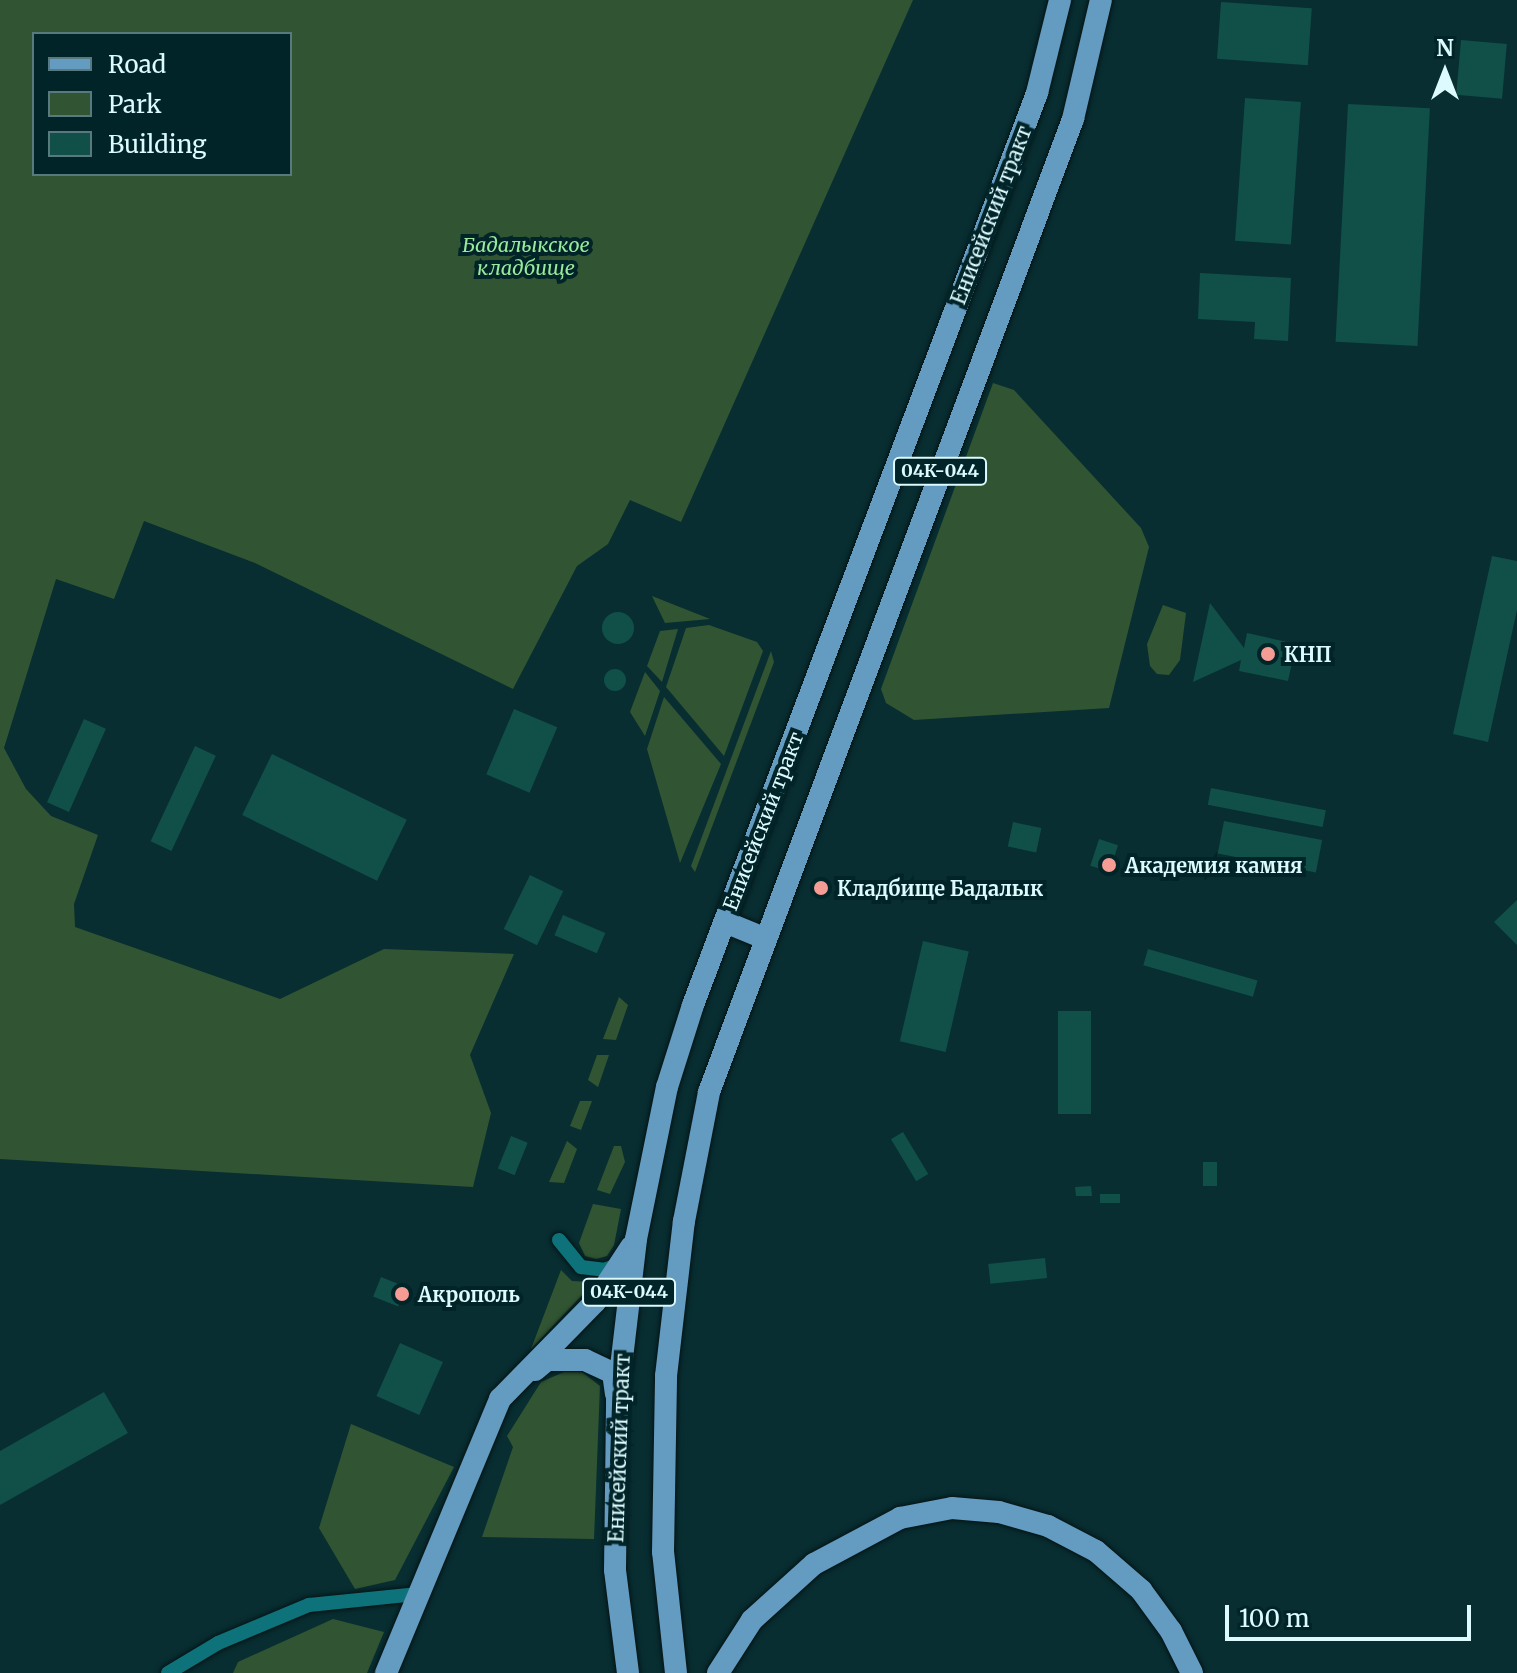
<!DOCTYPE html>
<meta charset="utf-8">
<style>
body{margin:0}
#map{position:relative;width:1517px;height:1673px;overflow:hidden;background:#082e32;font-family:Merriweather,serif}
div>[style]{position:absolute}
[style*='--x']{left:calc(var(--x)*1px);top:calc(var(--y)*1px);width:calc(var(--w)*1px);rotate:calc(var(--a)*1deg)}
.green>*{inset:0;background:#315532}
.building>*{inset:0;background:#114f49;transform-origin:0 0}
.round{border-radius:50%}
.roads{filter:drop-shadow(0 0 2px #061415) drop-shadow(0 0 2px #061415)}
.street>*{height:14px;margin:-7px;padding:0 7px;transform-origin:7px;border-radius:7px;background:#0e727b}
.primary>*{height:22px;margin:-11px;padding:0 11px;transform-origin:11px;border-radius:11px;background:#639bc1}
.dots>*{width:22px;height:22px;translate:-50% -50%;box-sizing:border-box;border:4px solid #002428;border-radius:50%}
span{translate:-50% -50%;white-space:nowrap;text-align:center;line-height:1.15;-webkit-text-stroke:8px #002428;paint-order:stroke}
.shield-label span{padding:2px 6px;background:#002428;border:2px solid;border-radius:6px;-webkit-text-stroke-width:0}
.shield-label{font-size:18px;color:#ddfafe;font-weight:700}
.street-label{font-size:20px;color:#ddfafe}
.park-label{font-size:20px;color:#99ea9c;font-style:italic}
.poi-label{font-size:20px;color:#ddfafe;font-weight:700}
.left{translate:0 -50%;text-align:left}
.legend{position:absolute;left:32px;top:32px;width:260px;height:144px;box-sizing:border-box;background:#002428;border:2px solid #587a7e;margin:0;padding:10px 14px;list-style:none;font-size:24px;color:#ddfafe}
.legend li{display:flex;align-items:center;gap:16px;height:40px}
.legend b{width:40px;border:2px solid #587a7e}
.north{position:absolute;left:1405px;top:32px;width:80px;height:80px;-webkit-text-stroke:6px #002428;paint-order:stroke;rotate:0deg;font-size:22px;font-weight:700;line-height:32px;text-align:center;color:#ddfafe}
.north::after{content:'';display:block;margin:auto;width:28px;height:36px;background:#ddfafe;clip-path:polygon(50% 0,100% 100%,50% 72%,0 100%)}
.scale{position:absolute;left:1225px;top:1605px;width:246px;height:36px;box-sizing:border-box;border:4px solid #ddfafe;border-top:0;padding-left:10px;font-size:24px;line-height:28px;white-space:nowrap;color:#ddfafe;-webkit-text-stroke:6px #002428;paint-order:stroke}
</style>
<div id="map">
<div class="green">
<i style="clip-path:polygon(evenodd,0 0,913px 0,681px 522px,630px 500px,608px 544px,577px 566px,513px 689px,255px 563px,144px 521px,114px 599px,56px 579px,4px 748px,26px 789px,51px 816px,98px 835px,74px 904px,75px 927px,280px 999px,384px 949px,514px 954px,470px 1055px,491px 1113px,473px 1187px,0 1159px,0 0,34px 34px,290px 34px,290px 174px,34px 174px,34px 34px)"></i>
<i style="clip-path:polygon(993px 383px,1014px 390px,1141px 528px,1149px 547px,1109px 708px,914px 720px,886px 703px,881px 689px)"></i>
<i style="clip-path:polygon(652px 596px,710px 619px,665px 623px)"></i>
<i style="clip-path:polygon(1163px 605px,1186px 613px,1180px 660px,1169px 675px,1157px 674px,1150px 666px,1147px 644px)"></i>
<i style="clip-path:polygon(709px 625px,757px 642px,763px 651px,724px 756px,666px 687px,686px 628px)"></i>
<i style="clip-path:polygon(678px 629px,662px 682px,647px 666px,660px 631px)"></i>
<i style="clip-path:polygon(771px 651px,774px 662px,695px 872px,691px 866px)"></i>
<i style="clip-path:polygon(645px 672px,660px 691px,645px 736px,630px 712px)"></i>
<i style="clip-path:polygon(664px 697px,721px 764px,680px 863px,647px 749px)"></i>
<i style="clip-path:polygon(619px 997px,628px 1005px,616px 1040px,603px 1039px)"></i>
<i style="clip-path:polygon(597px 1055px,609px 1055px,598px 1087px,588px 1080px)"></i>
<i style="clip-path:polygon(580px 1101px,592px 1101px,581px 1130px,570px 1126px)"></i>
<i style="clip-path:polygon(567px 1141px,577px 1149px,564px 1183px,549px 1182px)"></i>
<i style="clip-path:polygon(614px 1146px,621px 1146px,625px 1162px,610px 1194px,597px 1190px)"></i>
<i style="clip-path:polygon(593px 1204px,621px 1209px,614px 1245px,607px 1256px,596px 1259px,585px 1256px,579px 1243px)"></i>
<i style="clip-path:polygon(561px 1270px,572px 1281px,590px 1282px,587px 1290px,531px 1349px)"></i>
<i style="clip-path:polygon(564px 1372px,582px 1372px,600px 1386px,594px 1539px,482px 1537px,513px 1447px,507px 1436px,541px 1382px)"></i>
<i style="clip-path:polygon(351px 1424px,454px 1467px,395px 1580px,355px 1589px,319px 1528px)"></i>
<i style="clip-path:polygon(333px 1619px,384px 1632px,367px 1673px,233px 1673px,238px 1662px)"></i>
</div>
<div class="building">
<i style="left:1221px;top:2px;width:91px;height:57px;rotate:4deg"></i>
<i style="left:1461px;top:40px;width:46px;height:55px;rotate:5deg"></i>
<i style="left:1245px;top:98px;width:56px;height:143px;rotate:4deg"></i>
<i style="left:1348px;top:104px;width:82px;height:238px;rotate:3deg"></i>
<i style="clip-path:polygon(1200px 273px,1291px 278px,1288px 341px,1254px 339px,1255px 322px,1198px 319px)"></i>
<i style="clip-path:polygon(1492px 556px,1517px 561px,1517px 610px,1488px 742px,1453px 734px)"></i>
<i style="clip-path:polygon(1210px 603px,1244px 648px,1247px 633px,1296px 644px,1288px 681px,1239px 671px,1241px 660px,1193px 682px)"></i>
<i class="round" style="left:602px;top:612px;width:32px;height:32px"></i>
<i class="round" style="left:604px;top:669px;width:22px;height:22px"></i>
<i style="left:514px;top:709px;width:47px;height:71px;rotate:23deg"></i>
<i style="left:84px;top:719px;width:24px;height:91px;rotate:24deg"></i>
<i style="left:195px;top:746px;width:23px;height:105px;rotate:25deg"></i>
<i style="left:272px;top:754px;width:150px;height:68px;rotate:26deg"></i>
<i style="left:1211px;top:788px;width:117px;height:17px;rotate:11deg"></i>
<i style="left:1224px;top:821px;width:100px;height:33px;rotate:11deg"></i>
<i style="left:1013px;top:822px;width:29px;height:25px;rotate:12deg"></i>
<i style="left:1099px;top:839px;width:20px;height:28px;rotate:18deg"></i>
<i style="left:530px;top:875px;width:37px;height:60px;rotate:26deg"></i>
<i style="clip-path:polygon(1517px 900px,1517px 945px,1494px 922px)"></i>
<i style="left:563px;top:915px;width:46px;height:22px;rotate:23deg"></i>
<i style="left:923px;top:941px;width:47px;height:103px;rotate:13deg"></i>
<i style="left:1148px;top:949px;width:114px;height:17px;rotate:16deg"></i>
<i style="left:1058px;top:1011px;width:33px;height:103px"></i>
<i style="left:903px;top:1132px;width:49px;height:14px;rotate:59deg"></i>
<i style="left:511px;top:1136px;width:18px;height:35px;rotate:22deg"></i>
<i style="left:1203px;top:1162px;width:14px;height:24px"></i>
<i style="clip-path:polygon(1091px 1186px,1092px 1196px,1076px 1196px,1075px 1187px)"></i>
<i style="left:1120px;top:1194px;width:9px;height:20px;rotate:90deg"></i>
<i style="left:1045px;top:1258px;width:20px;height:57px;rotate:84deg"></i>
<i style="left:381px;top:1277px;width:27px;height:21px;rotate:22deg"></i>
<i style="left:400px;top:1343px;width:47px;height:58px;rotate:24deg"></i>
<i style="clip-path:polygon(104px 1392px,128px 1433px,0 1505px,0 1451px)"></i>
</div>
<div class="roads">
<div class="street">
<i style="--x:559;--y:1240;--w:35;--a:51"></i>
<i style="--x:581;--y:1267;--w:23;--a:7"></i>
<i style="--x:604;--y:1270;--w:14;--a:-21"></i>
<i style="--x:168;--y:1673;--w:58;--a:-31"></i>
<i style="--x:218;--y:1643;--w:99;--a:-22.7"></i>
<i style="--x:309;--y:1605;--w:110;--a:-5.8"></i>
</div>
<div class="primary">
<i style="--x:725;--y:922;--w:42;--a:22.3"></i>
<i style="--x:535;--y:1370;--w:16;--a:-40"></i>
<i style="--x:547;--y:1360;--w:38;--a:0"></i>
<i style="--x:585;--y:1360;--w:31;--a:25"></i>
<i style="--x:613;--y:1373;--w:21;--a:82"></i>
<i style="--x:386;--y:1673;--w:297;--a:-67.4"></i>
<i style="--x:500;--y:1399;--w:136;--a:-45.6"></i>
<i style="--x:595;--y:1302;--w:66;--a:-56.8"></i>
<i style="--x:628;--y:1673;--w:104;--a:-97.2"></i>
<i style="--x:615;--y:1570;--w:169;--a:-89.3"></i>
<i style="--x:617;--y:1401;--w:163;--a:-83.3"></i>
<i style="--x:636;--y:1239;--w:155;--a:-78.5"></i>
<i style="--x:667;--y:1087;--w:86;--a:-72.4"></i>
<i style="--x:693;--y:1005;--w:975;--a:-69.33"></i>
<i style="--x:1037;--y:93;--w:96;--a:-76.1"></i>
<i style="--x:676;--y:1673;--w:122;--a:-96.1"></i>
<i style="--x:663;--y:1552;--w:176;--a:-89"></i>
<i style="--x:666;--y:1376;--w:156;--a:-83.4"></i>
<i style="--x:684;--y:1221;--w:131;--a:-79"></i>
<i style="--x:709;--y:1092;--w:1039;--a:-69.49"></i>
<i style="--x:1073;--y:119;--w:122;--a:-76.8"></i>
<i style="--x:718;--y:1673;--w:63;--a:-57.3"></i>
<i style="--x:752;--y:1620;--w:84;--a:-42.1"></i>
<i style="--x:814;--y:1564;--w:98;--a:-28.1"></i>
<i style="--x:900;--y:1518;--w:53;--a:-10.9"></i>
<i style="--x:952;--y:1508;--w:47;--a:4.9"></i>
<i style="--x:999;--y:1512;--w:51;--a:15.9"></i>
<i style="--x:1048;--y:1526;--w:54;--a:27.5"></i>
<i style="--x:1096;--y:1551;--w:60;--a:40.9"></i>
<i style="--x:1141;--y:1590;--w:51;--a:53.8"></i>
<i style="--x:1171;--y:1631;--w:47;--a:63.4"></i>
</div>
</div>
<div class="dots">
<i style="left:1268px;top:654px;background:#f59c94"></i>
<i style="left:1109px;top:865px;background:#f59c94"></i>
<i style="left:821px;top:888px;background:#f59c94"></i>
<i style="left:402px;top:1294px;background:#f59c94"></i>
</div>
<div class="shield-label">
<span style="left:940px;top:471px">04К-044</span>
<span style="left:629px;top:1292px">04К-044</span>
</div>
<div class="street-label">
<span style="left:991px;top:215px;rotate:-69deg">Енисейский тракт</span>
<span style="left:763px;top:821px;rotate:-69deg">Енисейский тракт</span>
<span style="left:619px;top:1448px;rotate:-88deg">Енисейский тракт</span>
</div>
<div class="park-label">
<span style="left:526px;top:256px">Бадалыкское<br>кладбище</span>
</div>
<div class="poi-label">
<span class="left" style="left:1284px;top:654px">КНП</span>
<span class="left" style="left:1125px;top:865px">Академия камня</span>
<span class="left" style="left:837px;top:888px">Кладбище Бадалык</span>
<span class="left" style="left:418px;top:1294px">Акрополь</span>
</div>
<ul class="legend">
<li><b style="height:10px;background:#639bc1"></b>Road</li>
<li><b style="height:22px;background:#315532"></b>Park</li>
<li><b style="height:22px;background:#114f49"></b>Building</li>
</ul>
<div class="north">N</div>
<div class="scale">100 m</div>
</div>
